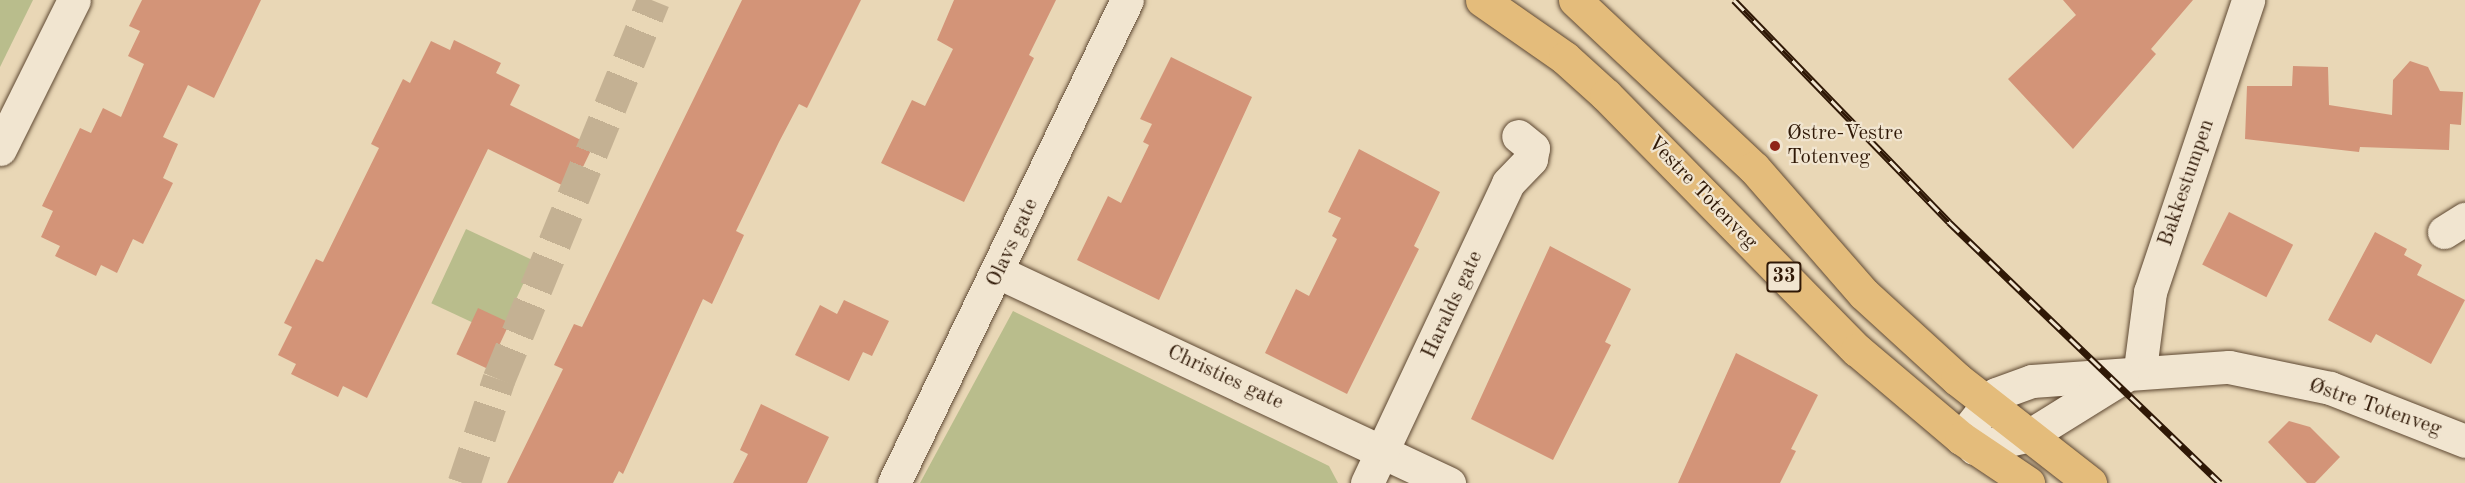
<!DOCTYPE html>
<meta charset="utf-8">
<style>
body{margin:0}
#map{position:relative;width:2465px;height:483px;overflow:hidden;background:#e9d7b6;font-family:"Old Standard TT",serif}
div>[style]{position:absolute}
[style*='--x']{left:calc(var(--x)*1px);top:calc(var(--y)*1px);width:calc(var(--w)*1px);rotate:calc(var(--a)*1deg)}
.green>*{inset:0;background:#b9bd8c;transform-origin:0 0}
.building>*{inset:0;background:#d39478;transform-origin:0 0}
.highway-tunnel>*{height:33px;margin-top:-16.5px;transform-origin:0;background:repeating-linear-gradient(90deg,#c4b193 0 33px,transparent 0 49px)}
.roads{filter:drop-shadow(0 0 2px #5e4832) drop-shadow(0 0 2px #5e4832)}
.street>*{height:33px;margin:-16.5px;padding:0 16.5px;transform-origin:16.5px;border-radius:16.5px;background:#f1e5d0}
.primary>*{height:33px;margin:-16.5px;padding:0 16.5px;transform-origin:16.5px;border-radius:16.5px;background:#e4bc7b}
.rail>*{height:7px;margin-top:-3.5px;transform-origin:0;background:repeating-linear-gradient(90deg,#f1e5d0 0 14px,#2f1806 0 28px);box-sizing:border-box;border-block:2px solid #2f1806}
.dots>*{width:16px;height:16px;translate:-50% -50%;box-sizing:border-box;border:3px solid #f1e5d0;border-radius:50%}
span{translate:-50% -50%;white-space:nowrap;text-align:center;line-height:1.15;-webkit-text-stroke:4.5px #f1e5d0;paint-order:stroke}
.shield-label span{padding:2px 4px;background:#f1e5d0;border:2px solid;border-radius:4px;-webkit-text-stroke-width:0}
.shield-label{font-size:20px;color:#2f1806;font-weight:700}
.poi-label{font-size:21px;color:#2f1806}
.left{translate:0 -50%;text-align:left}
.street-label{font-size:21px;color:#2f1806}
</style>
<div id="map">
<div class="green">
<i style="clip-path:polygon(0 0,33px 0,0 67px)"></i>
<i style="left:466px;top:229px;width:75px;height:82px;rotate:25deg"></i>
<i style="clip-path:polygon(1013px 311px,1329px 466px,1338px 483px,920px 483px)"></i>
</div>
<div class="building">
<i style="clip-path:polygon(142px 0,261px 0,214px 98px,188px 85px,163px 137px,178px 144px,163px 178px,173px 183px,143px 244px,133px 239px,117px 273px,101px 265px,96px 276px,55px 256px,60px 246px,41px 237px,53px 211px,42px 206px,80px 128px,91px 133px,103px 108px,121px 117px,144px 64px,128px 56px,140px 31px,129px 26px)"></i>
<i style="clip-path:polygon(742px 0,861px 0,807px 108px,799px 104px,779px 142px,736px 231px,744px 235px,712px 304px,703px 299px,623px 474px,619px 471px,613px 483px,507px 483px,563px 369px,554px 365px,574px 324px,582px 327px)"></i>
<i style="clip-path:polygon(954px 0,1056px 0,1029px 55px,1034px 58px,964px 202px,881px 163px,912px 100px,925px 106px,953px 49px,937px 40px)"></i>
<i style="clip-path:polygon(2063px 0,2193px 0,2151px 49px,2156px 54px,2073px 149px,2008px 79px,2076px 15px)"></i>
<i style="clip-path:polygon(454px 40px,501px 63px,496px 73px,520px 85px,510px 105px,593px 146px,572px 190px,488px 149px,367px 398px,343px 386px,338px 397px,291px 374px,296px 364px,278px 355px,292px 327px,284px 323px,316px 259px,323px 262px,379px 148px,371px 144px,403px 79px,410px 83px,431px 41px,450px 50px)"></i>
<i style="clip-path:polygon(1171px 57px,1252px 97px,1159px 300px,1077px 260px,1108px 196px,1121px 203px,1149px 145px,1143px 142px,1152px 124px,1140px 119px)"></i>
<i style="clip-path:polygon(2410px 61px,2428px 67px,2440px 91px,2463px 92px,2461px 125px,2450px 124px,2449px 150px,2360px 147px,2359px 152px,2245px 139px,2247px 86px,2292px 86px,2293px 66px,2328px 67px,2329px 105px,2392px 115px,2393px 80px)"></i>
<i style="clip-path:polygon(1359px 149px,1440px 192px,1414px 246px,1419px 249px,1347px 394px,1265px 353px,1296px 289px,1309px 296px,1337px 239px,1332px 236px,1341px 218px,1328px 212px)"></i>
<i style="left:2229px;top:212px;width:72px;height:59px;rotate:27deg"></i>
<i style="clip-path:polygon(2375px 232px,2407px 249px,2404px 255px,2422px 265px,2417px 275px,2465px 300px,2431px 364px,2376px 334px,2371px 343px,2328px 320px)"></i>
<i style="clip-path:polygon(1550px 246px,1631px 289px,1605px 342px,1611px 345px,1553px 460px,1471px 419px)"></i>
<i style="clip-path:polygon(844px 300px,889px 321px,872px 356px,863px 352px,849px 381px,795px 355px,820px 305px,837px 314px)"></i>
<i style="left:478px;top:308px;width:35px;height:51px;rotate:25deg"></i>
<i style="clip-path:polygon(1736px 353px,1818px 395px,1791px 449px,1796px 451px,1780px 483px,1678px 483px)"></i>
<i style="clip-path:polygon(761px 404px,829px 437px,807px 483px,733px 483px,748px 454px,740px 450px)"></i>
<i style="clip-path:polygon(2289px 421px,2310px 427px,2340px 457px,2315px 483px,2307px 483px,2268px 442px)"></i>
</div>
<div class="highway-tunnel">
<i style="--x:464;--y:483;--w:110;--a:-71.4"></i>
<i style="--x:499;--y:379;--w:409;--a:-67.8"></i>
</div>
<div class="roads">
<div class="street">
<i style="--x:0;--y:149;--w:166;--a:-63.6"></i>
<i style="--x:2444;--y:232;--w:25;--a:-32"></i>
<i style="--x:1000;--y:273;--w:496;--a:25.1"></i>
<i style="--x:2140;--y:369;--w:78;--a:-82.6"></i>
<i style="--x:2150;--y:292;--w:308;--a:-71.4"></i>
<i style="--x:1961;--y:438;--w:56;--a:-51.5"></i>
<i style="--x:1996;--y:394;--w:38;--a:-20"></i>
<i style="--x:2032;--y:381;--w:197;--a:-4.1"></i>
<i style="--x:2229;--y:367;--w:103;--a:11.7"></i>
<i style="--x:2330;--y:388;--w:145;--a:21.4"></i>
<i style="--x:1974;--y:448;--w:57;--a:-13.1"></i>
<i style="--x:2030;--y:435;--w:108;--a:-31.8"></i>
<i style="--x:894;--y:483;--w:536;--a:-64.25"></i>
<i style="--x:1367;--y:483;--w:331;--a:-64.8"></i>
<i style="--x:1508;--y:183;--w:33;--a:-46"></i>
<i style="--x:1531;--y:159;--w:11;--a:-80"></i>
<i style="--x:1533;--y:148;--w:19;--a:-141"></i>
</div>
<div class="primary">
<i style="--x:1482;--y:0;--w:101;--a:34.9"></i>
<i style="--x:1565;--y:58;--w:55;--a:42.1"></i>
<i style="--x:1606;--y:95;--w:358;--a:45.5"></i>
<i style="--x:1857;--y:350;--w:136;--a:40.2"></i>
<i style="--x:1961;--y:438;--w:81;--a:33.9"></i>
<i style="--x:1575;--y:0;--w:245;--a:43.2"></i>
<i style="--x:1754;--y:168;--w:167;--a:48.9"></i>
<i style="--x:1864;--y:294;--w:126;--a:42.4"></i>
<i style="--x:1957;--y:379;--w:169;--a:38"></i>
</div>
</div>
<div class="rail">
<i style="--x:1734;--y:0;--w:309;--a:45.9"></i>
<i style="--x:1949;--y:222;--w:376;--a:43.9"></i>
</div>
<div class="dots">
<i style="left:1775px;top:146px;background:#8f2418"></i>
</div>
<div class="shield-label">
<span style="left:1784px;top:277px">33</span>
</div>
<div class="poi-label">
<span class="left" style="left:1787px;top:146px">Østre-Vestre<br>Totenveg</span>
</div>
<div class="street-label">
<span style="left:2187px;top:183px;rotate:-71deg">Bakkestumpen</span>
<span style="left:1702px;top:193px;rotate:46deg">Vestre Totenveg</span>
<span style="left:1013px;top:243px;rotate:-65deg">Olavs gate</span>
<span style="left:1453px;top:305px;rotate:-65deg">Haralds gate</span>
<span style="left:1225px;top:378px;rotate:25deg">Christies gate</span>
<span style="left:2375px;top:408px;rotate:19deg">Østre Totenveg</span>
</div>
</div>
